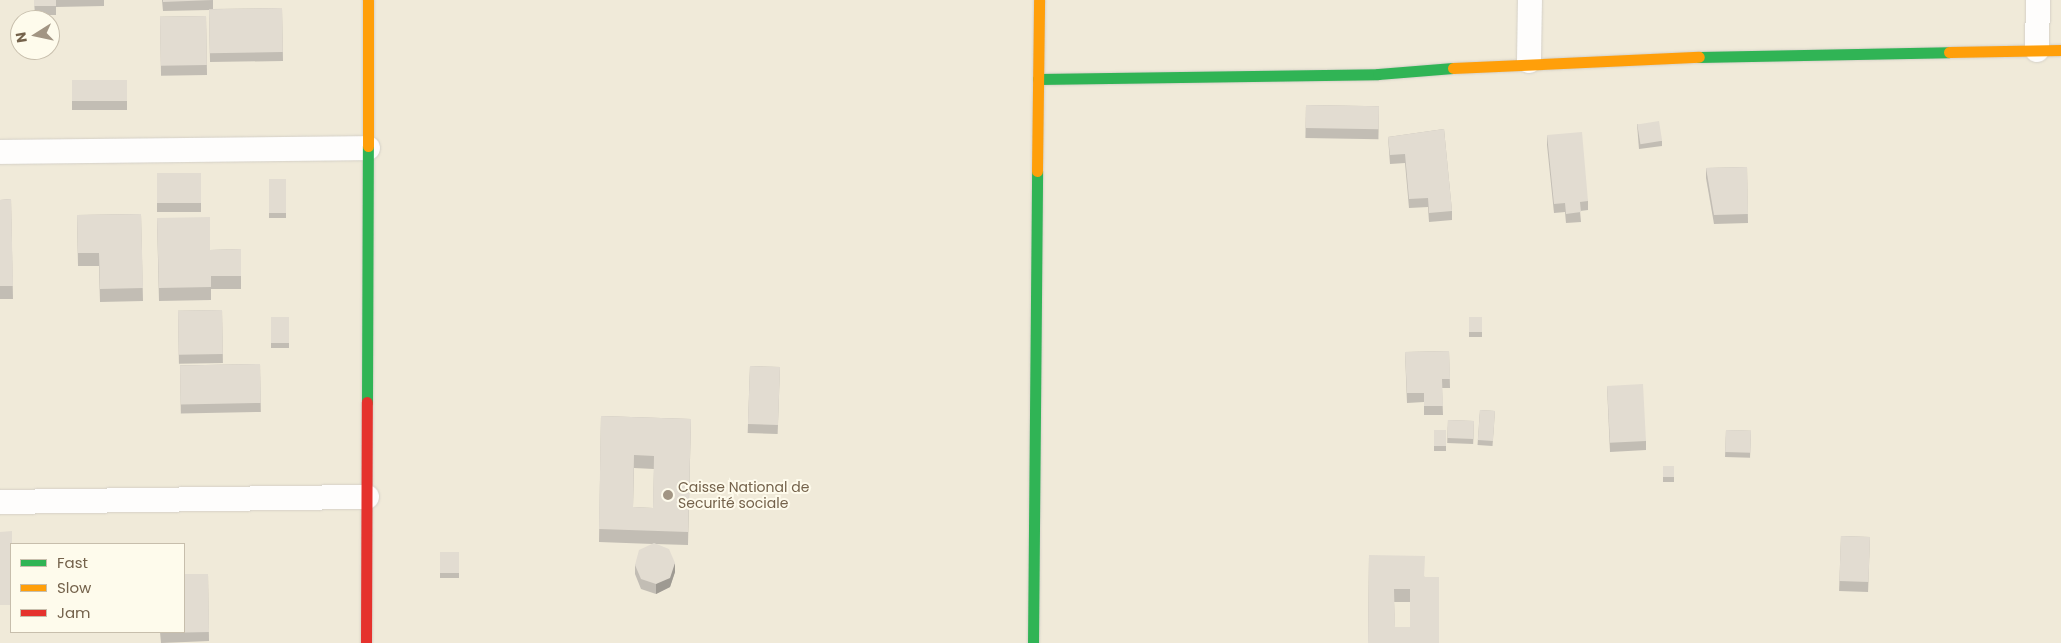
<!DOCTYPE html>
<meta charset="utf-8">
<style>
body{margin:0}
#map{position:relative;width:2061px;height:643px;overflow:hidden;background:#f7f4ea;font-family:Poppins,sans-serif}
div>[style]{position:absolute}
[style*='--x']{left:calc(var(--x)*1px);top:calc(var(--y)*1px);width:calc(var(--w)*1px);rotate:calc(var(--a)*1deg)}
.residential>*{inset:0;background:#f0ead9}
.roads{filter:drop-shadow(0 0 1px #d4d0c7) drop-shadow(0 0 1px #d4d0c7)}
.street>*{height:24px;margin:-12px;padding:0 12px;transform-origin:12px;border-radius:12px;background:#fefdfc}
.fast>*{height:11px;margin:-5.5px;padding:0 5.5px;transform-origin:5.5px;border-radius:5.5px;background:#30b455}
.slow>*{height:11px;margin:-5.5px;padding:0 5.5px;transform-origin:5.5px;border-radius:5.5px;background:#ff9f0a}
.jam>*{height:11px;margin:-5.5px;padding:0 5.5px;transform-origin:5.5px;border-radius:5.5px;background:#e5322d}
.wall>*{inset:0;background:#c2bdb4;transform-origin:0 0}
.shaded-wall>*{inset:0;background:#9e9a92}
.building>*{inset:0;background:#e2dcd1;transform-origin:0 0}
.dots>*{width:14px;height:14px;translate:-50% -50%;box-sizing:border-box;border:2px solid #fefbec;border-radius:50%}
span{translate:-50% -50%;white-space:nowrap;text-align:center;line-height:1.15;-webkit-text-stroke:4px #fefbec;paint-order:stroke}
.poi-label{font-size:14px;color:#74624b}
.left{translate:0 -50%;text-align:left}
.legend{position:absolute;left:10px;top:543px;width:175px;height:90px;box-sizing:border-box;background:#fefbec;border:1px solid #c7beac;margin:0;padding:6px 9px;list-style:none;font-size:15px;color:#74624b}
.legend li{display:flex;align-items:center;gap:10px;height:25px}
.legend b{width:25px;border:1px solid #c7beac}
.north{position:absolute;left:10px;top:10px;width:50px;height:50px;box-sizing:border-box;background:#fefbec;border:1px solid #c7beac;border-radius:50%;rotate:260deg;font-size:14px;font-weight:700;line-height:20px;text-align:center;color:#74624b}
.north::after{content:'';display:block;margin:auto;width:18px;height:22px;background:#a29583;clip-path:polygon(50% 0,100% 100%,50% 72%,0 100%)}
</style>
<div id="map">
<div class="residential">
<i style="clip-path:polygon(evenodd,0 0,2061px 0,2061px 643px,0 643px,0 0,20px 20px,50px 20px,50px 50px,20px 50px,20px 20px,0 0,11px 544px,184px 544px,184px 632px,11px 632px,11px 544px)"></i>
</div>
<div class="roads">
<div class="street">
<i style="--x:2037;--y:50;--w:50;--a:-88.9"></i>
<i style="--x:1529;--y:61;--w:61;--a:-89.1"></i>
<i style="--x:0;--y:152;--w:368;--a:-0.6"></i>
<i style="--x:0;--y:502;--w:367;--a:-0.8"></i>
</div>
<div class="fast">
<i style="--x:1699;--y:57;--w:250;--a:-1.1"></i>
<i style="--x:1038;--y:79;--w:340;--a:-0.8"></i>
<i style="--x:1378;--y:74;--w:75;--a:-4.6"></i>
<i style="--x:367;--y:402;--w:256;--a:-89.8"></i>
<i style="--x:1033;--y:643;--w:472;--a:-89.5"></i>
</div>
<div class="slow">
<i style="--x:1949;--y:52;--w:112;--a:-1"></i>
<i style="--x:1453;--y:68;--w:246;--a:-2.6"></i>
<i style="--x:368;--y:146;--w:146;--a:-90"></i>
<i style="--x:1037;--y:171;--w:171;--a:-89.3"></i>
</div>
<div class="jam">
<i style="--x:366;--y:643;--w:241;--a:-89.8"></i>
</div>
</div>
<div class="wall">
<i style="clip-path:polygon(34px 0,104px 0,104px 6px,56px 7px,56px 15px,35px 15px)"></i>
<i style="clip-path:polygon(162px 0,213px 0,213px 9px,282px 8px,283px 61px,210px 62px,209px 10px,163px 11px)"></i>
<i style="left:206px;top:16px;width:59px;height:46px;rotate:89deg"></i>
<i style="left:127px;top:80px;width:30px;height:55px;rotate:90deg"></i>
<i style="left:1306px;top:105px;width:73px;height:33px;rotate:1deg"></i>
<i style="clip-path:polygon(1637px 124px,1662px 141px,1662px 146px,1639px 149px)"></i>
<i style="clip-path:polygon(1444px 129px,1452px 211px,1452px 220px,1429px 222px,1428px 207px,1409px 208px,1405px 163px,1390px 164px,1388px 137px)"></i>
<i style="clip-path:polygon(1547px 135px,1588px 201px,1588px 210px,1580px 211px,1581px 222px,1566px 223px,1565px 212px,1554px 213px,1547px 145px)"></i>
<i style="clip-path:polygon(1747px 167px,1748px 223px,1714px 224px,1706px 178px,1706px 168px)"></i>
<i style="left:157px;top:173px;width:44px;height:39px"></i>
<i style="left:269px;top:179px;width:17px;height:39px"></i>
<i style="clip-path:polygon(11px 199px,13px 299px,0 299px,0 200px)"></i>
<i style="clip-path:polygon(141px 214px,143px 301px,100px 302px,99px 266px,78px 266px,77px 215px)"></i>
<i style="clip-path:polygon(157px 218px,210px 250px,241px 249px,241px 289px,211px 289px,211px 300px,159px 301px)"></i>
<i style="left:222px;top:310px;width:53px;height:44px;rotate:89deg"></i>
<i style="left:271px;top:317px;width:18px;height:31px"></i>
<i style="left:1469px;top:317px;width:13px;height:20px"></i>
<i style="clip-path:polygon(1449px 351px,1450px 388px,1442px 388px,1443px 415px,1424px 415px,1424px 402px,1407px 403px,1405px 352px)"></i>
<i style="left:260px;top:364px;width:48px;height:80px;rotate:89deg"></i>
<i style="left:750px;top:366px;width:30px;height:67px;rotate:2deg"></i>
<i style="clip-path:polygon(1607px 386px,1646px 441px,1646px 450px,1610px 452px)"></i>
<i style="left:1480px;top:410px;width:15px;height:35px;rotate:4deg"></i>
<i style="clip-path:polygon(evenodd,601px 416px,691px 419px,688px 545px,655px 544px,675px 572px,670px 587px,656px 594px,641px 589px,635px 574px,635px 565px,653px 544px,599px 542px,601px 416px,634px 468px,654px 469px,653px 508px,633px 507px,634px 468px)"></i>
<i style="left:1448px;top:420px;width:26px;height:23px;rotate:2deg"></i>
<i style="left:1434px;top:430px;width:12px;height:21px"></i>
<i style="left:1726px;top:430px;width:25px;height:27px;rotate:2deg"></i>
<i style="left:1663px;top:466px;width:11px;height:16px"></i>
<i style="left:0;top:532px;width:16px;height:86px;rotate:47deg"></i>
<i style="left:1841px;top:536px;width:29px;height:55px;rotate:2deg"></i>
<i style="left:440px;top:552px;width:19px;height:26px"></i>
<i style="clip-path:polygon(evenodd,1369px 555px,1425px 577px,1439px 643px,1368px 643px,1369px 555px,1394px 602px,1410px 602px,1410px 627px,1395px 627px,1394px 602px)"></i>
<i style="clip-path:polygon(208px 574px,209px 641px,161px 643px,160px 632px)"></i>
</div>
<div class="shaded-wall">
<i style="clip-path:polygon(675px 563px,675px 572px,670px 587px,656px 594px,656px 584px)"></i>
</div>
<div class="building">
<i style="left:34px;top:0;width:22px;height:6px"></i>
<i style="clip-path:polygon(163px 0,213px 0,163px 2px)"></i>
<i style="left:282px;top:8px;width:44px;height:73px;rotate:89deg"></i>
<i style="left:206px;top:16px;width:49px;height:46px;rotate:89deg"></i>
<i style="left:127px;top:80px;width:21px;height:55px;rotate:90deg"></i>
<i style="left:1306px;top:105px;width:73px;height:23px;rotate:1deg"></i>
<i style="left:1659px;top:121px;width:20px;height:22px;rotate:81deg"></i>
<i style="clip-path:polygon(1444px 129px,1452px 211px,1429px 213px,1428px 198px,1409px 199px,1405px 154px,1390px 155px,1388px 137px)"></i>
<i style="clip-path:polygon(1582px 132px,1588px 201px,1580px 202px,1581px 212px,1566px 214px,1565px 203px,1554px 204px,1547px 135px)"></i>
<i style="clip-path:polygon(1747px 167px,1748px 214px,1714px 215px,1706px 168px)"></i>
<i style="left:157px;top:173px;width:44px;height:30px"></i>
<i style="left:269px;top:179px;width:17px;height:34px"></i>
<i style="clip-path:polygon(11px 199px,13px 286px,0 286px,0 200px)"></i>
<i style="clip-path:polygon(141px 214px,143px 288px,100px 289px,99px 253px,78px 253px,77px 215px)"></i>
<i style="clip-path:polygon(210px 217px,210px 250px,241px 249px,241px 276px,211px 276px,211px 287px,159px 288px,157px 218px)"></i>
<i style="left:222px;top:310px;width:44px;height:44px;rotate:89deg"></i>
<i style="left:271px;top:317px;width:18px;height:26px"></i>
<i style="left:1469px;top:317px;width:13px;height:15px"></i>
<i style="clip-path:polygon(1449px 351px,1450px 379px,1442px 379px,1443px 406px,1424px 406px,1424px 393px,1407px 393px,1405px 352px)"></i>
<i style="left:260px;top:364px;width:39px;height:80px;rotate:89deg"></i>
<i style="left:750px;top:366px;width:30px;height:58px;rotate:2deg"></i>
<i style="left:1643px;top:384px;width:57px;height:36px;rotate:87deg"></i>
<i style="left:1480px;top:410px;width:15px;height:30px;rotate:4deg"></i>
<i style="clip-path:polygon(evenodd,601px 416px,691px 419px,688px 532px,599px 529px,601px 416px,634px 455px,654px 456px,653px 508px,633px 507px,634px 455px)"></i>
<i style="left:1448px;top:420px;width:26px;height:18px;rotate:2deg"></i>
<i style="left:1434px;top:430px;width:12px;height:16px"></i>
<i style="left:1726px;top:430px;width:25px;height:22px;rotate:2deg"></i>
<i style="left:1663px;top:466px;width:11px;height:11px"></i>
<i style="clip-path:polygon(12px 531px,12px 544px,11px 544px,11px 605px,0 605px,0 532px)"></i>
<i style="left:1841px;top:536px;width:29px;height:45px;rotate:2deg"></i>
<i style="clip-path:polygon(654px 543px,669px 549px,675px 563px,670px 578px,656px 584px,641px 579px,635px 565px,639px 550px)"></i>
<i style="left:440px;top:552px;width:19px;height:21px"></i>
<i style="clip-path:polygon(evenodd,1369px 555px,1425px 556px,1424px 577px,1439px 577px,1439px 643px,1368px 643px,1369px 555px,1394px 589px,1410px 589px,1410px 627px,1395px 627px,1394px 589px)"></i>
<i style="clip-path:polygon(184px 574px,208px 574px,209px 632px,161px 633px,161px 632px,184px 632px)"></i>
</div>
<div class="dots">
<i style="left:668px;top:495px;background:#a29583"></i>
</div>
<div class="poi-label">
<span class="left" style="left:678px;top:495px">Caisse National de<br>Securité sociale</span>
</div>
<ul class="legend">
<li><b style="height:6px;background:#30b455"></b>Fast</li>
<li><b style="height:6px;background:#ff9f0a"></b>Slow</li>
<li><b style="height:6px;background:#e5322d"></b>Jam</li>
</ul>
<div class="north">N</div>
</div>
